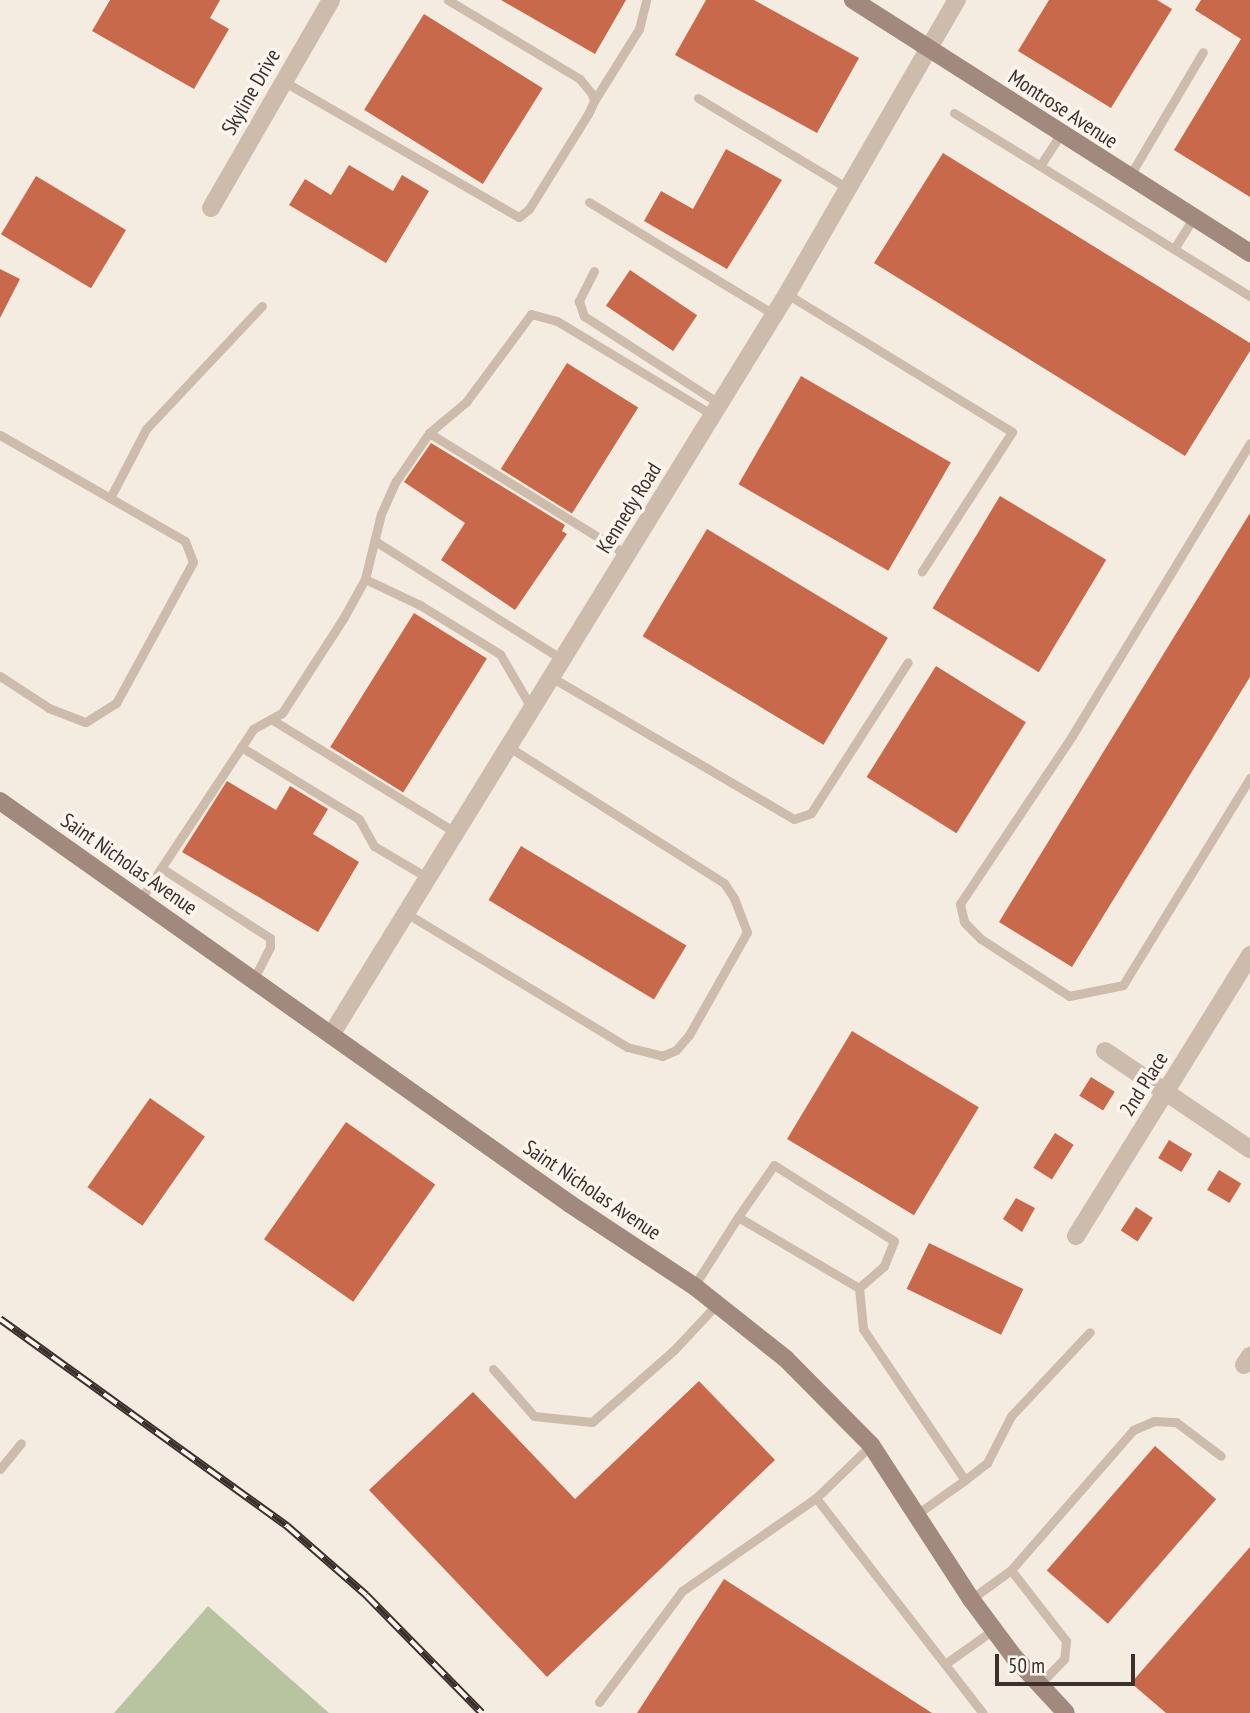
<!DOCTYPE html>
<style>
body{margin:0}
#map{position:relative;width:1250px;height:1713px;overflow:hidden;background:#f4ebe1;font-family:"PT Sans Narrow",sans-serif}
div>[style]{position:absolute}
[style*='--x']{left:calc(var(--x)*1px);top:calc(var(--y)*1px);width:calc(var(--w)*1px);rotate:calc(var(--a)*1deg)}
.green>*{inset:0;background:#b8c4a0}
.building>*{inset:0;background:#c8694b;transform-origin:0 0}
.lane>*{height:9px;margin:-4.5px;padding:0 4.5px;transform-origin:4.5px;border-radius:4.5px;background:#cdbbac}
.street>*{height:18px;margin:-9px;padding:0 9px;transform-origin:9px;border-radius:9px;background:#cdbbac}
.secondary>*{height:18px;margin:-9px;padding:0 9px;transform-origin:9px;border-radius:9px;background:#a18a7d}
.rail>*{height:8px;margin-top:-4px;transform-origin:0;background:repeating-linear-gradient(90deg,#fbf5ee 0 16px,#3b302b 0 32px);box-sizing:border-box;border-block:2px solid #3b302b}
span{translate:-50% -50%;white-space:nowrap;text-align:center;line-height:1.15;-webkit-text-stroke:7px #fbf5ee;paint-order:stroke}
.street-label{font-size:21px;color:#3b302b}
.scale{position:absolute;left:995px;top:1654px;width:140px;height:32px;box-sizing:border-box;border:4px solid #3b302b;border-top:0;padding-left:9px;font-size:21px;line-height:24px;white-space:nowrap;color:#3b302b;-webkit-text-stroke:5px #fbf5ee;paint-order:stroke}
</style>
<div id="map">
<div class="green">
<i style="clip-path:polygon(208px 1606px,329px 1713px,114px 1713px)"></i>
</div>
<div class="building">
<i style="clip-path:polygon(110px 0,220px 0,210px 18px,229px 29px,194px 89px,92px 31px)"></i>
<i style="clip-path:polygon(501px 0,626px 0,595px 54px)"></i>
<i style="clip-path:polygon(706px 0,754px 0,859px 58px,817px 133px,675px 55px)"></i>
<i style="clip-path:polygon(1049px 0,1157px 0,1172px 9px,1111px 108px,1018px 51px)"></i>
<i style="clip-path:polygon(1201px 0,1250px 0,1250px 197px,1174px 150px,1241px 39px,1195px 10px)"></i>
<i style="left:424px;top:14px;width:140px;height:113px;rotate:32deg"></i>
<i style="clip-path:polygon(726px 149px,782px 180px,727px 269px,644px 221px,661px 191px,693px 209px)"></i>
<i style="clip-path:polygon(943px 153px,1250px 343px,1250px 351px,1185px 456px,874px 263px)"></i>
<i style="clip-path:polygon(349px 165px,393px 191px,402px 175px,429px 191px,386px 263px,289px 205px,305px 179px,331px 195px)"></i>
<i style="left:36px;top:176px;width:105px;height:68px;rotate:31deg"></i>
<i style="clip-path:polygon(0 269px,20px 279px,0 318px)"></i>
<i style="left:630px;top:270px;width:81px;height:43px;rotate:34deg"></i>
<i style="left:567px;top:363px;width:84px;height:125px;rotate:32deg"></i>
<i style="left:801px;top:376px;width:173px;height:125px;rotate:30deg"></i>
<i style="clip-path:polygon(431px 443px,565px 525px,562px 531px,567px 534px,515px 610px,441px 560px,465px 523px,404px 482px)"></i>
<i style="left:1000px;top:496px;width:124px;height:131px;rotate:31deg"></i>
<i style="clip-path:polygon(1250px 513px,1250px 677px,1072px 967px,999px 922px)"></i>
<i style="left:707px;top:529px;width:211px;height:125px;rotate:31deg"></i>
<i style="left:414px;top:613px;width:86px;height:158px;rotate:32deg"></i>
<i style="left:936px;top:666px;width:106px;height:131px;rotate:32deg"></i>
<i style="clip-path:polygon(227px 781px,276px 810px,290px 786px,328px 809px,313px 834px,359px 862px,318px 932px,182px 852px)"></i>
<i style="left:521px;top:846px;width:193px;height:63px;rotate:31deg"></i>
<i style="left:852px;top:1031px;width:148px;height:126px;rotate:31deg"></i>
<i style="left:1091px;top:1077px;width:28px;height:22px;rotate:32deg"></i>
<i style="left:150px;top:1098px;width:67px;height:109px;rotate:35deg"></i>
<i style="left:346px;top:1122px;width:109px;height:143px;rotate:35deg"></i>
<i style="left:1055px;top:1133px;width:22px;height:41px;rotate:32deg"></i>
<i style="left:1169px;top:1140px;width:27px;height:21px;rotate:31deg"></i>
<i style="left:1219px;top:1170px;width:26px;height:23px;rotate:31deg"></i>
<i style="clip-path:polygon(1016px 1198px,1035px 1208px,1022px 1232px,1003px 1219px)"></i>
<i style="left:1136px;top:1207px;width:20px;height:28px;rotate:33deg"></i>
<i style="left:929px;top:1243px;width:105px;height:51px;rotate:26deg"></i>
<i style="clip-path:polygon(699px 1381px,775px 1460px,547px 1677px,369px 1490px,473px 1392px,575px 1499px)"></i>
<i style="left:1155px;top:1446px;width:81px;height:165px;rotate:41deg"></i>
<i style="clip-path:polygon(1250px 1547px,1250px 1713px,1166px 1713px,1131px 1683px)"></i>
<i style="clip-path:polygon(724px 1579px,932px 1713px,637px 1713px)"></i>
</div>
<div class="lane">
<i style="--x:283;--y:81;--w:272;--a:30"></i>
<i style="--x:519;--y:217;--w:13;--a:-39"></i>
<i style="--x:529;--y:209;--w:112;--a:-58.2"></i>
<i style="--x:588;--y:114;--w:14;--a:-65"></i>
<i style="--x:594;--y:101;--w:7;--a:-106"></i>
<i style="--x:592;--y:94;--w:19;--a:-129"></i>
<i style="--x:580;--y:79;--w:154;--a:-149.1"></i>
<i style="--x:698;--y:98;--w:176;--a:31.1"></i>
<i style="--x:594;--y:101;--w:85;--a:-58"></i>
<i style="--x:639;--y:29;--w:30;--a:-76"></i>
<i style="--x:954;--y:113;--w:101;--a:31.6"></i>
<i style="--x:1060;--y:135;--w:37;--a:123"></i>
<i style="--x:1040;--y:166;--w:247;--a:31.8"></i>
<i style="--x:1129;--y:177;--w:145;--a:-59.4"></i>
<i style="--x:589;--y:202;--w:218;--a:31.3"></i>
<i style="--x:1174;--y:249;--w:36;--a:-58"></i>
<i style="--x:594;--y:271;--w:34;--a:117"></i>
<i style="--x:579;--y:301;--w:16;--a:72"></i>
<i style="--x:584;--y:316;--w:162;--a:32.9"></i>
<i style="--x:787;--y:294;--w:264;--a:31.5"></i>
<i style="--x:1012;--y:432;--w:166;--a:122.9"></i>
<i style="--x:429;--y:433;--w:233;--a:31.6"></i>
<i style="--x:0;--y:435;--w:213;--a:29.8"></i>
<i style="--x:185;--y:541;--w:22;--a:69"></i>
<i style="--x:193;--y:562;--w:161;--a:118.6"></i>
<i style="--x:116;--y:703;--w:36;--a:148"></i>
<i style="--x:85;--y:722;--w:39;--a:-159"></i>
<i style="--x:49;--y:708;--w:59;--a:-146.9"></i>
<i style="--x:1250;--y:443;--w:343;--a:121.3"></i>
<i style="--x:1072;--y:736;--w:202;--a:123.7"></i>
<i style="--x:960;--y:904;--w:18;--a:77"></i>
<i style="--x:964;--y:922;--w:24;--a:45"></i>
<i style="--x:981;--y:939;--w:105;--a:32.9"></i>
<i style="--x:1069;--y:996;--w:55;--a:-11.5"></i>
<i style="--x:1123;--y:985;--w:243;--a:-58.5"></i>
<i style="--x:110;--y:498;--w:78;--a:-62.4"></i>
<i style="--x:146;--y:429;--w:169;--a:-46.7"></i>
<i style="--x:375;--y:541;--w:221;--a:32.3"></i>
<i style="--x:365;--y:579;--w:61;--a:25.3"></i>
<i style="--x:420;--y:605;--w:94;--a:31.5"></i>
<i style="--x:500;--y:654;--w:64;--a:59.8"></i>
<i style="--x:551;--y:677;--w:281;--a:30.3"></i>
<i style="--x:794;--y:819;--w:18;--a:-19"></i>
<i style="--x:811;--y:813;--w:179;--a:-57.3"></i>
<i style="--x:271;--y:719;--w:217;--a:31.6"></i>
<i style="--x:241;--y:747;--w:138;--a:31.4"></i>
<i style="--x:359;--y:819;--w:31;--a:61"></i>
<i style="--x:374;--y:846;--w:63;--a:30.7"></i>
<i style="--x:163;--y:869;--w:127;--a:32.8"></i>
<i style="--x:270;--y:938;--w:9;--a:90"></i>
<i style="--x:270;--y:947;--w:37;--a:117"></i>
<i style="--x:140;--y:900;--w:205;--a:-56.5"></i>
<i style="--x:253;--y:729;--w:33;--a:-29"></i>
<i style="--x:282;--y:713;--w:114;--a:-57.1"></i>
<i style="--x:344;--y:617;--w:43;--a:-61.1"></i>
<i style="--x:365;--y:579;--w:67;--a:-76.2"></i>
<i style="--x:381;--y:514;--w:36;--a:-66"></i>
<i style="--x:396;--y:481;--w:58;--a:-55.5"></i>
<i style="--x:429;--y:433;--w:48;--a:-40"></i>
<i style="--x:466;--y:402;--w:109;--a:-53.5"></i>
<i style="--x:531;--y:314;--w:27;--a:15"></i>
<i style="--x:557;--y:321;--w:182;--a:31.1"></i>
<i style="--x:406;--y:913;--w:258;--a:31.2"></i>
<i style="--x:627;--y:1047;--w:36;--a:14"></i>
<i style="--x:662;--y:1056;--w:15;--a:-23"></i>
<i style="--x:676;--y:1050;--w:20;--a:-49"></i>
<i style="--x:689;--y:1035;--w:118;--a:-60.6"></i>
<i style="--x:747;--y:932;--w:36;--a:-111"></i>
<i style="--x:734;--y:898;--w:18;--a:-124"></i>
<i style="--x:724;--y:883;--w:254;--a:-147.7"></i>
<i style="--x:738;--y:1217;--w:63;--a:-55.3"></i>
<i style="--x:774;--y:1165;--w:142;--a:32.3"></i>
<i style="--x:894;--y:1241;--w:27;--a:112"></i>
<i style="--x:884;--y:1266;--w:33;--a:139"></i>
<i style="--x:694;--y:1286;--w:82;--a:-57.5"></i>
<i style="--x:738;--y:1217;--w:140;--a:30.4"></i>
<i style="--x:859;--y:1288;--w:41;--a:84.4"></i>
<i style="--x:863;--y:1329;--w:182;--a:56"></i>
<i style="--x:965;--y:1480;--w:59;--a:144.7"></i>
<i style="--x:493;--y:1369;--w:62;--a:48.9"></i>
<i style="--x:534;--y:1416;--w:58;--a:5.9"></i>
<i style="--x:592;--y:1422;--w:109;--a:-41.3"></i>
<i style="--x:674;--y:1350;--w:63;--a:-46.9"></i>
<i style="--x:0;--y:1469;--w:33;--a:-51"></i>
<i style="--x:965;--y:1480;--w:28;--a:-38"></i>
<i style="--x:987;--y:1463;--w:53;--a:-62.9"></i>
<i style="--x:1011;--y:1416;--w:115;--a:-46.8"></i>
<i style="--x:816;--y:1498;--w:272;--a:52.2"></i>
<i style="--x:1011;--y:1570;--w:90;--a:52.2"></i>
<i style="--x:1066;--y:1641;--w:18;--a:96"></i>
<i style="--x:1064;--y:1659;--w:35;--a:134"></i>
<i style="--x:971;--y:1599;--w:49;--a:-35.9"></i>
<i style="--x:1011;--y:1570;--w:186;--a:-48.9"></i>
<i style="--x:1133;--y:1430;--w:23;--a:-23"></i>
<i style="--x:1154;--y:1421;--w:22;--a:3"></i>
<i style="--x:1176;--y:1422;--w:56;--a:37.1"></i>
<i style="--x:945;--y:1664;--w:59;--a:-35.3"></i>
<i style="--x:599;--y:1702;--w:139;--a:-53.2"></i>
<i style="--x:682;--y:1591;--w:163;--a:-34.8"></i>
<i style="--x:816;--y:1498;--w:76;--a:-43.9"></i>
</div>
<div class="street">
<i style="--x:211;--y:208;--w:240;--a:-60"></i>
<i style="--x:331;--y:1035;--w:870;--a:-58.39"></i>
<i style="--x:787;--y:294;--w:340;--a:-60"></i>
<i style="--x:1105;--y:1051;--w:175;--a:34.1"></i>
<i style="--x:1076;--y:1236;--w:331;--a:-58.2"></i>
<i style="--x:1244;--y:1365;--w:11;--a:-56"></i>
</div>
<div class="secondary">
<i style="--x:853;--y:0;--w:471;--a:32.5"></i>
<i style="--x:0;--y:801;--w:698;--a:35.26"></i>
<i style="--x:570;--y:1204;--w:149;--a:33.5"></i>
<i style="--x:694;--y:1286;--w:117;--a:38.4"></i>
<i style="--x:786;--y:1359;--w:121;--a:45.3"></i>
<i style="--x:871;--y:1445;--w:184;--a:57"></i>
<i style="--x:971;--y:1599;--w:72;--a:53.4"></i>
<i style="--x:1014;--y:1657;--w:76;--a:47.1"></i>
</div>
<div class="rail">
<i style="--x:0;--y:1319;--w:354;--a:35.8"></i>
<i style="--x:287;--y:1526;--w:105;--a:41.1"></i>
<i style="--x:366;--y:1595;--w:165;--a:45.5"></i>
</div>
<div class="street-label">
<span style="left:251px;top:92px;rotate:-60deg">Skyline Drive</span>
<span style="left:1063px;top:109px;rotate:33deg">Montrose Avenue</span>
<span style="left:629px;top:508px;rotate:-58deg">Kennedy Road</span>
<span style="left:129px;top:864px;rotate:35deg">Saint Nicholas Avenue</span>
<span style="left:1144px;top:1084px;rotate:-58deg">2nd Place</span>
<span style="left:592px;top:1190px;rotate:34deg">Saint Nicholas Avenue</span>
</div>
<div class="scale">50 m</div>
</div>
